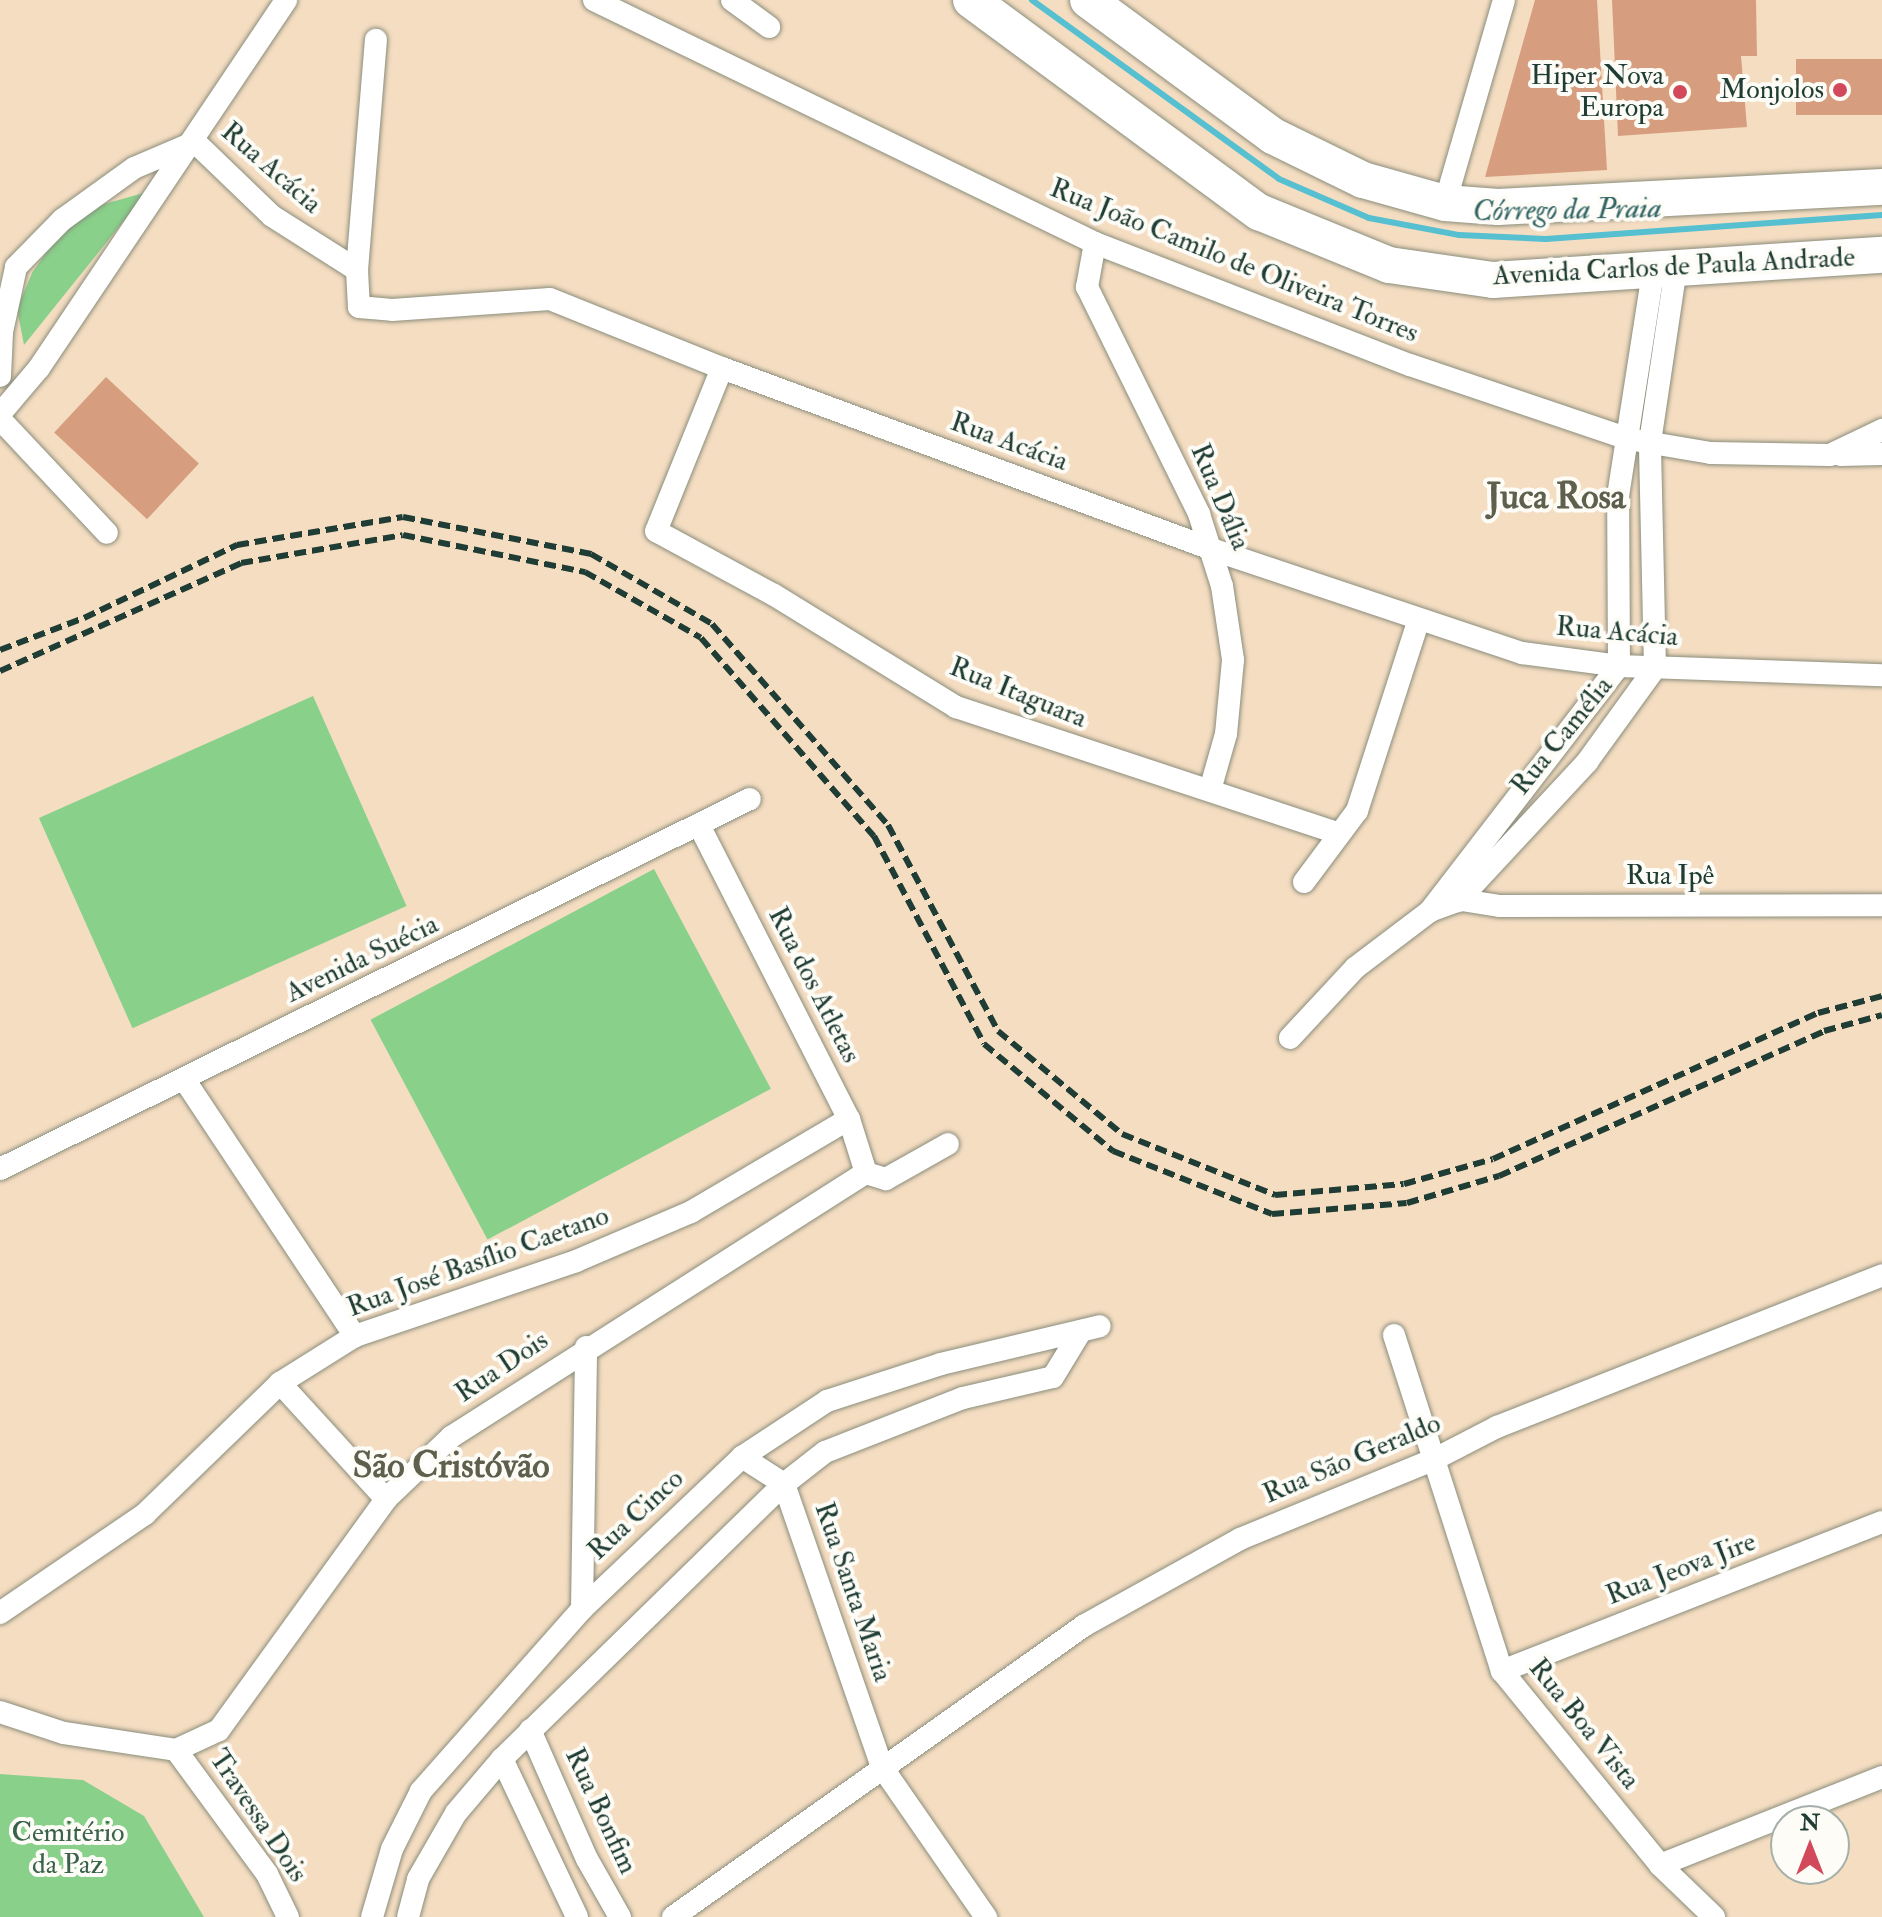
<!DOCTYPE html>
<meta charset="utf-8">
<style>
body{margin:0}
#map{position:relative;width:1882px;height:1917px;overflow:hidden;background:#f5ddc2;font-family:"IM FELL Double Pica",serif}
div>[style]{position:absolute}
[style*='--x']{left:calc(var(--x)*1px);top:calc(var(--y)*1px);width:calc(var(--w)*1px);rotate:calc(var(--a)*1deg)}
.green>*{inset:0;background:#89d08b;transform-origin:0 0}
.stream>*{height:6px;margin:-3px;padding:0 3px;transform-origin:3px;border-radius:3px;background:#56c0d1}
.building>*{inset:0;background:#d69e7e;transform-origin:0 0}
.roads{filter:drop-shadow(0 0 2px #8a8d7b) drop-shadow(0 0 2px #8a8d7b)}
.street>*{height:22px;margin:-11px;padding:0 11px;transform-origin:11px;border-radius:11px;background:#fff}
.primary>*{height:36px;margin:-18px;padding:0 18px;transform-origin:18px;border-radius:18px;background:#fff}
.rail>*{height:6px;margin-top:-3px;transform-origin:0;background:repeating-linear-gradient(90deg,#1f3d34 0 12px,transparent 0 18px)}
.dots>*{width:22px;height:22px;translate:-50% -50%;box-sizing:border-box;border:4px solid #fdfcf7;border-radius:50%}
span{translate:-50% -50%;white-space:nowrap;text-align:center;line-height:1.15;-webkit-text-stroke:8px #fdfcf7;paint-order:stroke}
.poi-label{font-size:28px;color:#1f3d34}
.right{translate:-100% -50%;text-align:right}
.street-label{font-size:28px;color:#1f3d34}
.park-label{font-size:28px;color:#3a624a}
.water-label{font-size:30px;color:#306463;font-style:italic}
.district-label{font-size:36px;color:#5f5f4e;font-weight:700}
.north{position:absolute;left:1770px;top:1805px;width:80px;height:80px;box-sizing:border-box;background:#fdfcf7;border:2px solid #a4b0a9;border-radius:50%;rotate:0deg;font-size:22px;font-weight:700;line-height:32px;text-align:center;color:#1f3d34}
.north::after{content:'';display:block;margin:auto;width:28px;height:36px;background:#d1495b;clip-path:polygon(50% 0,100% 100%,50% 72%,0 100%)}
</style>
<div id="map">
<div class="green">
<i style="clip-path:polygon(147px 192px,24px 345px,17px 309px,32px 273px,57px 237px,90px 208px)"></i>
<i style="left:313px;top:696px;width:230px;height:300px;rotate:66deg"></i>
<i style="left:654px;top:869px;width:249px;height:321px;rotate:62deg"></i>
<i style="clip-path:polygon(0 1774px,83px 1780px,144px 1816px,204px 1917px,0 1917px)"></i>
</div>
<div class="stream">
<i style="--x:1032;--y:0;--w:305;--a:35.9"></i>
<i style="--x:1279;--y:179;--w:98;--a:23.4"></i>
<i style="--x:1369;--y:218;--w:92;--a:10.7"></i>
<i style="--x:1459;--y:235;--w:87;--a:2.6"></i>
<i style="--x:1546;--y:239;--w:337;--a:-4.1"></i>
</div>
<div class="building">
<i style="clip-path:polygon(1535px 0,1597px 0,1607px 170px,1485px 177px)"></i>
<i style="clip-path:polygon(1612px 0,1756px 0,1757px 56px,1741px 56px,1747px 127px,1618px 136px)"></i>
<i style="left:1882px;top:59px;width:56px;height:86px;rotate:90deg"></i>
<i style="left:106px;top:377px;width:127px;height:76px;rotate:43deg"></i>
</div>
<div class="roads">
<div class="street">
<i style="--x:594;--y:0;--w:557;--a:25.87"></i>
<i style="--x:1095;--y:243;--w:338;--a:21.2"></i>
<i style="--x:1410;--y:365;--w:230;--a:18.7"></i>
<i style="--x:1628;--y:439;--w:84;--a:9.6"></i>
<i style="--x:1711;--y:453;--w:119;--a:1"></i>
<i style="--x:1830;--y:455;--w:58;--a:-25.7"></i>
<i style="--x:732;--y:0;--w:46;--a:36.1"></i>
<i style="--x:1445;--y:203;--w:211;--a:-73.8"></i>
<i style="--x:1095;--y:243;--w:45;--a:100.3"></i>
<i style="--x:1087;--y:287;--w:253;--a:63.7"></i>
<i style="--x:1199;--y:514;--w:76;--a:72.3"></i>
<i style="--x:1222;--y:586;--w:75;--a:81.5"></i>
<i style="--x:1233;--y:660;--w:74;--a:95.4"></i>
<i style="--x:1226;--y:734;--w:58;--a:105.9"></i>
<i style="--x:357;--y:270;--w:231;--a:-85.3"></i>
<i style="--x:722;--y:368;--w:176;--a:112"></i>
<i style="--x:656;--y:531;--w:134;--a:28.5"></i>
<i style="--x:774;--y:595;--w:214;--a:31.6"></i>
<i style="--x:956;--y:707;--w:402;--a:18.3"></i>
<i style="--x:0;--y:376;--w:44;--a:-87.4"></i>
<i style="--x:2;--y:332;--w:66;--a:-77.8"></i>
<i style="--x:16;--y:267;--w:66;--a:-45.6"></i>
<i style="--x:62;--y:220;--w:89;--a:-35.8"></i>
<i style="--x:134;--y:168;--w:66;--a:-23.1"></i>
<i style="--x:195;--y:142;--w:107;--a:43.9"></i>
<i style="--x:272;--y:216;--w:101;--a:32.4"></i>
<i style="--x:357;--y:270;--w:37;--a:87"></i>
<i style="--x:359;--y:307;--w:33;--a:5"></i>
<i style="--x:392;--y:310;--w:158;--a:-4"></i>
<i style="--x:550;--y:299;--w:185;--a:21.9"></i>
<i style="--x:722;--y:368;--w:525;--a:20.3"></i>
<i style="--x:1214;--y:550;--w:325;--a:18.5"></i>
<i style="--x:1522;--y:653;--w:98;--a:7.6"></i>
<i style="--x:1619;--y:666;--w:263;--a:2"></i>
<i style="--x:0;--y:414;--w:60;--a:-49.7"></i>
<i style="--x:39;--y:368;--w:443;--a:-56.1"></i>
<i style="--x:0;--y:419;--w:156;--a:46.8"></i>
<i style="--x:1840;--y:455;--w:42;--a:-1.4"></i>
<i style="--x:700;--y:827;--w:328;--a:63"></i>
<i style="--x:849;--y:1119;--w:57;--a:72.5"></i>
<i style="--x:1304;--y:882;--w:89;--a:-53.3"></i>
<i style="--x:1357;--y:811;--w:199;--a:-72.1"></i>
<i style="--x:1449;--y:898;--w:52;--a:8.9"></i>
<i style="--x:1500;--y:906;--w:382;--a:-0.1"></i>
<i style="--x:1430;--y:911;--w:309;--a:-52.4"></i>
<i style="--x:1619;--y:666;--w:170;--a:-90.3"></i>
<i style="--x:1618;--y:496;--w:232;--a:-81.1"></i>
<i style="--x:1290;--y:1038;--w:96;--a:-47.1"></i>
<i style="--x:1355;--y:968;--w:94;--a:-37.2"></i>
<i style="--x:1430;--y:911;--w:30;--a:-20"></i>
<i style="--x:1458;--y:901;--w:190;--a:-47.1"></i>
<i style="--x:1587;--y:762;--w:116;--a:-54.1"></i>
<i style="--x:1655;--y:668;--w:226;--a:-91.3"></i>
<i style="--x:1650;--y:442;--w:177;--a:-81.5"></i>
<i style="--x:184;--y:1079;--w:309;--a:56.4"></i>
<i style="--x:0;--y:1169;--w:836;--a:-26.26"></i>
<i style="--x:1394;--y:1335;--w:353;--a:72.2"></i>
<i style="--x:1502;--y:1671;--w:250;--a:50.8"></i>
<i style="--x:1660;--y:1865;--w:239;--a:-21.6"></i>
<i style="--x:280;--y:1383;--w:157;--a:47.6"></i>
<i style="--x:742;--y:1457;--w:50;--a:32.7"></i>
<i style="--x:784;--y:1484;--w:299;--a:70.9"></i>
<i style="--x:882;--y:1767;--w:183;--a:55.3"></i>
<i style="--x:582;--y:1609;--w:262;--a:-89.1"></i>
<i style="--x:0;--y:1613;--w:176;--a:-34.3"></i>
<i style="--x:145;--y:1514;--w:188;--a:-44.1"></i>
<i style="--x:280;--y:1383;--w:89;--a:-32.1"></i>
<i style="--x:355;--y:1336;--w:233;--a:-18.7"></i>
<i style="--x:576;--y:1261;--w:125;--a:-23.1"></i>
<i style="--x:691;--y:1212;--w:183;--a:-30.5"></i>
<i style="--x:1502;--y:1671;--w:408;--a:-21.4"></i>
<i style="--x:0;--y:1712;--w:67;--a:18.2"></i>
<i style="--x:64;--y:1733;--w:113;--a:8.6"></i>
<i style="--x:530;--y:1730;--w:141;--a:66.2"></i>
<i style="--x:587;--y:1859;--w:67;--a:60.4"></i>
<i style="--x:176;--y:1750;--w:47;--a:-24.9"></i>
<i style="--x:219;--y:1730;--w:285;--a:-54.1"></i>
<i style="--x:386;--y:1499;--w:90;--a:-43.6"></i>
<i style="--x:451;--y:1437;--w:492;--a:-32.5"></i>
<i style="--x:866;--y:1173;--w:21;--a:17"></i>
<i style="--x:886;--y:1179;--w:71;--a:-29.4"></i>
<i style="--x:176;--y:1750;--w:154;--a:53.7"></i>
<i style="--x:267;--y:1874;--w:48;--a:64"></i>
<i style="--x:502;--y:1759;--w:175;--a:64.6"></i>
<i style="--x:1660;--y:1865;--w:75;--a:43.9"></i>
<i style="--x:372;--y:1917;--w:71;--a:-73.6"></i>
<i style="--x:392;--y:1849;--w:65;--a:-63.4"></i>
<i style="--x:421;--y:1791;--w:243;--a:-48.5"></i>
<i style="--x:582;--y:1609;--w:221;--a:-43.5"></i>
<i style="--x:742;--y:1457;--w:102;--a:-33.4"></i>
<i style="--x:827;--y:1401;--w:120;--a:-18"></i>
<i style="--x:941;--y:1364;--w:163;--a:-13.4"></i>
<i style="--x:408;--y:1917;--w:39;--a:-75"></i>
<i style="--x:418;--y:1879;--w:76;--a:-60.1"></i>
<i style="--x:456;--y:1813;--w:71;--a:-49.6"></i>
<i style="--x:502;--y:1759;--w:394;--a:-44.3"></i>
<i style="--x:784;--y:1484;--w:52;--a:-38"></i>
<i style="--x:825;--y:1452;--w:148;--a:-21.4"></i>
<i style="--x:963;--y:1398;--w:92;--a:-13.1"></i>
<i style="--x:1053;--y:1377;--w:54;--a:-58.7"></i>
<i style="--x:673;--y:1917;--w:505;--a:-35.33"></i>
<i style="--x:1085;--y:1625;--w:177;--a:-29"></i>
<i style="--x:1240;--y:1539;--w:211;--a:-22.3"></i>
<i style="--x:1435;--y:1459;--w:70;--a:-27.3"></i>
<i style="--x:1497;--y:1427;--w:414;--a:-21.5"></i>
</div>
<div class="primary">
<i style="--x:971;--y:0;--w:358;--a:36.4"></i>
<i style="--x:1259;--y:212;--w:140;--a:22.2"></i>
<i style="--x:1389;--y:265;--w:105;--a:8.2"></i>
<i style="--x:1493;--y:280;--w:390;--a:-3.7"></i>
<i style="--x:1088;--y:0;--w:230;--a:36.3"></i>
<i style="--x:1273;--y:136;--w:100;--a:26.1"></i>
<i style="--x:1363;--y:180;--w:85;--a:15.7"></i>
<i style="--x:1445;--y:203;--w:53;--a:4.3"></i>
<i style="--x:1498;--y:207;--w:385;--a:-3"></i>
</div>
</div>
<div class="rail">
<i style="--x:0;--y:650;--w:90;--a:-20.9"></i>
<i style="--x:84;--y:618;--w:170;--a:-25.5"></i>
<i style="--x:237;--y:545;--w:168;--a:-9.6"></i>
<i style="--x:403;--y:517;--w:192;--a:11.1"></i>
<i style="--x:591;--y:554;--w:140;--a:30"></i>
<i style="--x:712;--y:624;--w:267;--a:48.8"></i>
<i style="--x:888;--y:825;--w:234;--a:61.9"></i>
<i style="--x:998;--y:1031;--w:161;--a:39.7"></i>
<i style="--x:1122;--y:1134;--w:165;--a:21.7"></i>
<i style="--x:1275;--y:1195;--w:129;--a:-4.9"></i>
<i style="--x:1404;--y:1184;--w:92;--a:-15.7"></i>
<i style="--x:1493;--y:1159;--w:356;--a:-24.2"></i>
<i style="--x:1818;--y:1013;--w:66;--a:-14.9"></i>
<i style="--x:0;--y:671;--w:264;--a:-24.1"></i>
<i style="--x:241;--y:563;--w:164;--a:-9.8"></i>
<i style="--x:403;--y:535;--w:186;--a:11.5"></i>
<i style="--x:585;--y:572;--w:133;--a:29.6"></i>
<i style="--x:701;--y:638;--w:263;--a:48.9"></i>
<i style="--x:874;--y:836;--w:235;--a:62.1"></i>
<i style="--x:984;--y:1044;--w:168;--a:39.7"></i>
<i style="--x:1113;--y:1151;--w:171;--a:21.6"></i>
<i style="--x:1272;--y:1214;--w:135;--a:-4.7"></i>
<i style="--x:1407;--y:1203;--w:96;--a:-16.4"></i>
<i style="--x:1499;--y:1176;--w:356;--a:-24"></i>
<i style="--x:1824;--y:1031;--w:60;--a:-15.4"></i>
</div>
<div class="dots">
<i style="left:1840px;top:90px;background:#d1495b"></i>
<i style="left:1680px;top:92px;background:#d1495b"></i>
</div>
<div class="poi-label">
<span class="right" style="left:1664px;top:92px">Hiper Nova<br>Europa</span>
<span class="right" style="left:1824px;top:90px">Monjolos</span>
</div>
<div class="street-label">
<span style="left:271px;top:168px;rotate:41deg">Rua Acácia</span>
<span style="left:1234px;top:261px;rotate:22deg">Rua João Camilo de Oliveira Torres</span>
<span style="left:1674px;top:267px;rotate:-3deg">Avenida Carlos de Paula Andrade</span>
<span style="left:1009px;top:442px;rotate:20deg">Rua Acácia</span>
<span style="left:1220px;top:497px;rotate:67deg">Rua Dália</span>
<span style="left:1617px;top:632px;rotate:5deg">Rua Acácia</span>
<span style="left:1018px;top:693px;rotate:22deg">Rua Itaguara</span>
<span style="left:1562px;top:736px;rotate:-51deg">Rua Camélia</span>
<span style="left:1670px;top:876px">Rua Ipê</span>
<span style="left:362px;top:959px;rotate:-26deg">Avenida Suécia</span>
<span style="left:814px;top:985px;rotate:63deg">Rua dos Atletas</span>
<span style="left:478px;top:1262px;rotate:-20deg">Rua José Basílio Caetano</span>
<span style="left:502px;top:1367px;rotate:-34deg">Rua Dois</span>
<span style="left:1352px;top:1459px;rotate:-23deg">Rua São Geraldo</span>
<span style="left:636px;top:1515px;rotate:-43deg">Rua Cinco</span>
<span style="left:1681px;top:1569px;rotate:-21deg">Rua Jeova Jire</span>
<span style="left:853px;top:1592px;rotate:71deg">Rua Santa Maria</span>
<span style="left:1584px;top:1724px;rotate:51deg">Rua Boa Vista</span>
<span style="left:601px;top:1811px;rotate:65deg">Rua Bonfim</span>
<span style="left:258px;top:1816px;rotate:56deg">Travessa Dois</span>
</div>
<div class="park-label">
<span style="left:68px;top:1849px">Cemitério<br>da Paz</span>
</div>
<div class="water-label">
<span style="left:1567px;top:210px;rotate:-1deg">Córrego da Praia</span>
</div>
<div class="district-label">
<span style="left:1556px;top:497px">Juca Rosa</span>
<span style="left:451px;top:1466px">São Cristóvão</span>
</div>
<div class="north">N</div>
</div>
